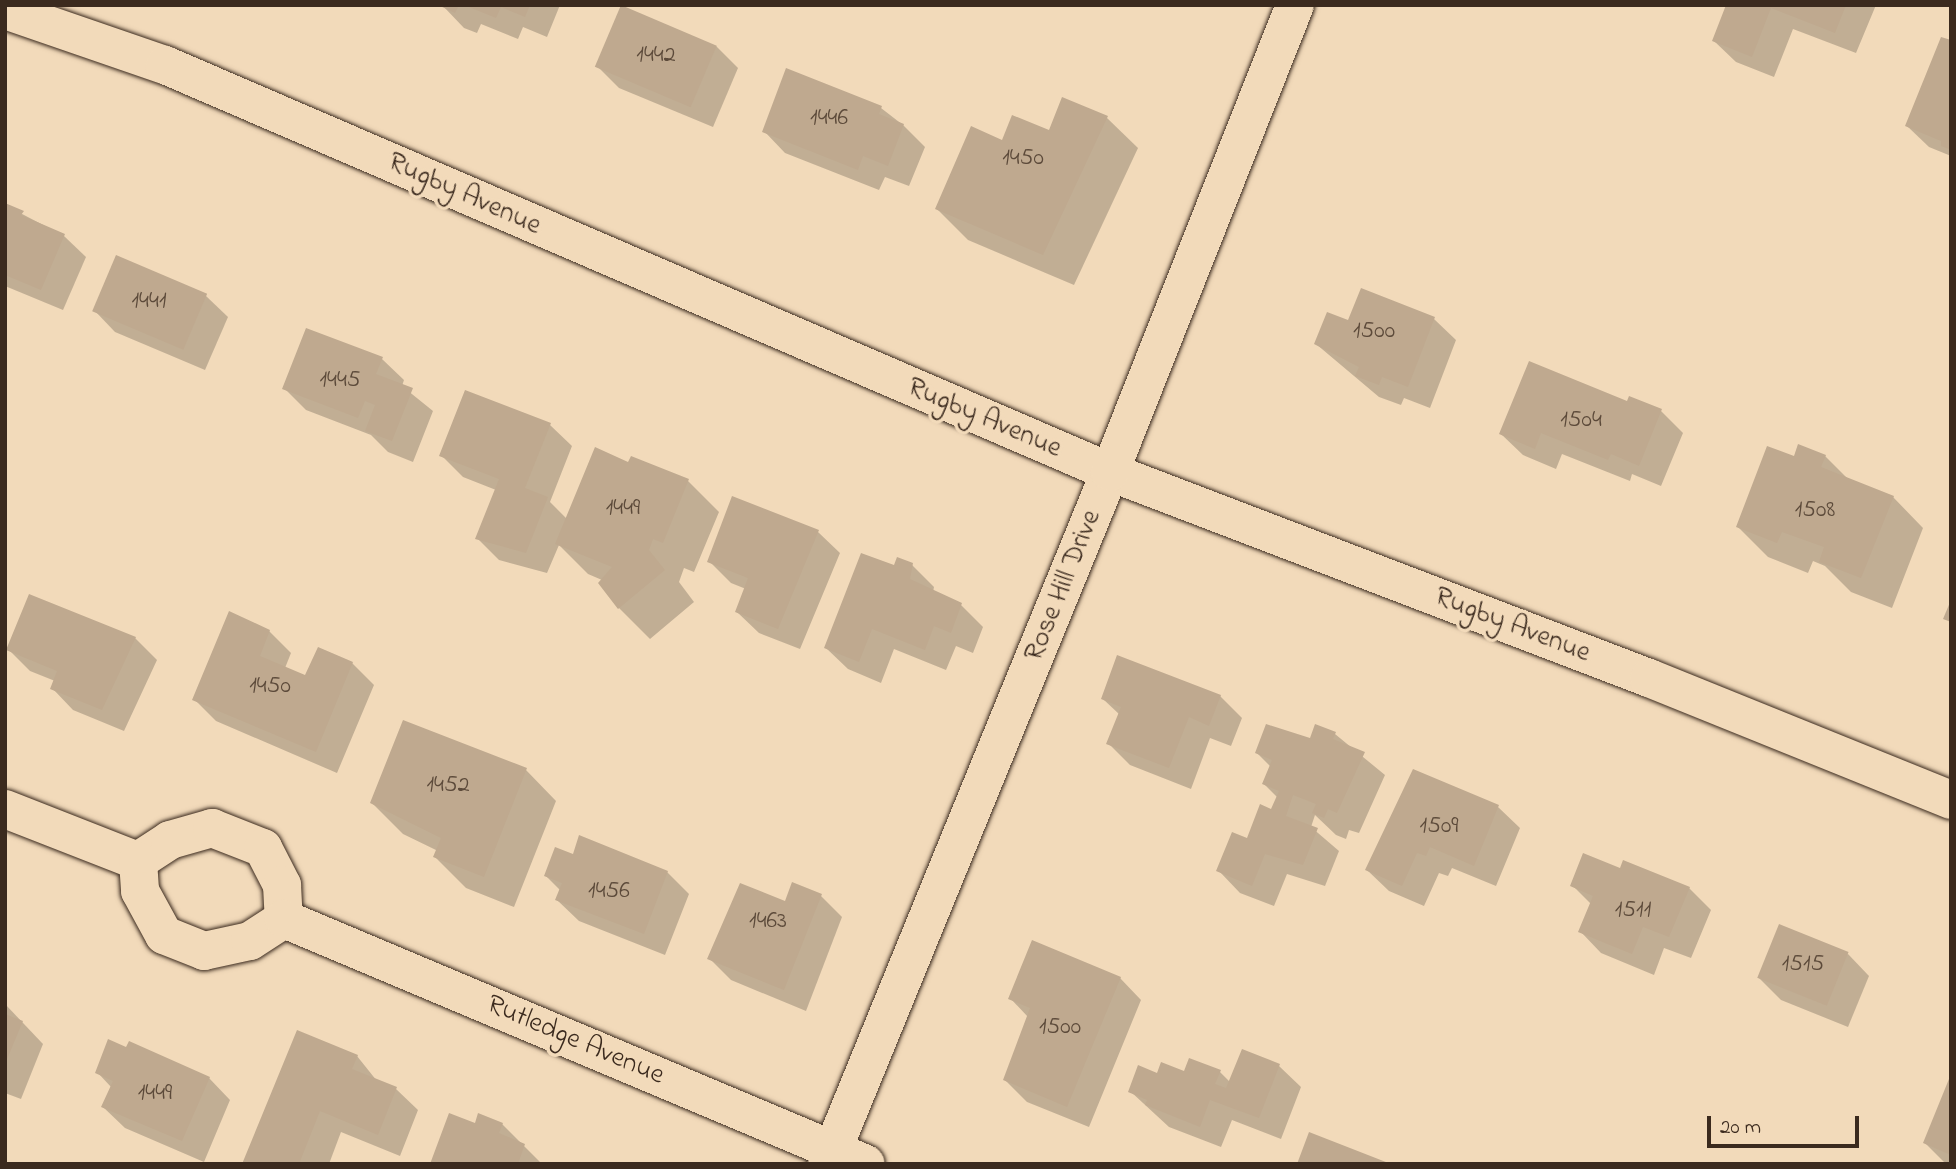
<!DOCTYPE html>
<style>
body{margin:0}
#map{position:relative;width:1956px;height:1169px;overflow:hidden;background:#f2daba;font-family:"Indie Flower",sans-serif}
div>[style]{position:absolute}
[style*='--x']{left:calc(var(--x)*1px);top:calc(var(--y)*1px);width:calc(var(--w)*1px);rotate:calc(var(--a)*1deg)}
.shadow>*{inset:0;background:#0003}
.building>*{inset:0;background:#bfa98f;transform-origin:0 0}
.roads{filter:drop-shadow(0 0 2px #3b2a1e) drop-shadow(0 0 2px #3b2a1e)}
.minor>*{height:38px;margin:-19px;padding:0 19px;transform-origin:19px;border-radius:19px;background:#f2daba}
.tertiary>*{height:38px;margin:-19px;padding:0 19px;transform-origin:19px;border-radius:19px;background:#f2daba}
span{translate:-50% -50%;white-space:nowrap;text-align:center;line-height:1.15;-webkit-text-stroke:7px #f2daba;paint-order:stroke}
.number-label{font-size:24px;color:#5c4a3a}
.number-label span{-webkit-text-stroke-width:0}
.street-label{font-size:28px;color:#3b2a1e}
.frame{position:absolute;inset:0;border:7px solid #3b2a1e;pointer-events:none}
.scale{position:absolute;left:1707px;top:1116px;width:152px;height:32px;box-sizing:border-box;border:4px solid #3b2a1e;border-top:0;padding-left:9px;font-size:21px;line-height:24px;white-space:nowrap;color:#3b2a1e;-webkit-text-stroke:5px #f2daba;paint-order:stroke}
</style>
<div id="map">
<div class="shadow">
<i style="clip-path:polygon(442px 5px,560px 5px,547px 37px,523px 27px,518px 39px,481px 24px,477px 33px,464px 28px)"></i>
<i style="clip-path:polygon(1728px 5px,1876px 5px,1856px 53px,1793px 29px,1774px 77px,1736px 62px,1714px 41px)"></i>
<i style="clip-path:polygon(1951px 42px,1951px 156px,1929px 147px,1907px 126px)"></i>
<i style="clip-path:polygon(716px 46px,738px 68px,713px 127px,619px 88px,597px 66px)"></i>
<i style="clip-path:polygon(787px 70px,881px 108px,903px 125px,925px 147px,909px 186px,885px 177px,879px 190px,785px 153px,764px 131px)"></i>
<i style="clip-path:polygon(1107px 118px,1138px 148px,1074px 285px,968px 240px,937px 209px,1003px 142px)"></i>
<i style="clip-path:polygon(5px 205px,64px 236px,86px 257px,63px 310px,5px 286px)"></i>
<i style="clip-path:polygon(117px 257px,206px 296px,228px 317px,205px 370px,115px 332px,94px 310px)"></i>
<i style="clip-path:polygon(1434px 319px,1456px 340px,1430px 408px,1404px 398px,1401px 405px,1379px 397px,1316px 344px,1349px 322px)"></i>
<i style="clip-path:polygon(382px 359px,404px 380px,402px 386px,433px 411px,413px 462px,388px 452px,371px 435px,306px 410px,284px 388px)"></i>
<i style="clip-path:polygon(1630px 398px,1661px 411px,1683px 433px,1661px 486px,1632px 474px,1630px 481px,1562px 454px,1556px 469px,1523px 455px,1501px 434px,1628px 403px)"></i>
<i style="clip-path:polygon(550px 425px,572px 446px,550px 502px,567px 519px,629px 464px,688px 481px,719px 512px,694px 572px,684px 568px,679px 582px,694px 602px,650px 639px,619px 608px,602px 580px,588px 574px,559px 545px,547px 573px,499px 560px,477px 538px,496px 490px,463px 477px,441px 455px)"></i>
<i style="clip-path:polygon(1825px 456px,1849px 480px,1893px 497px,1923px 528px,1892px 608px,1851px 592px,1825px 566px,1813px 561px,1808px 573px,1768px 557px,1738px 527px)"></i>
<i style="clip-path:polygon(733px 499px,818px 532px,840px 553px,800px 649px,759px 633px,737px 612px,746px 589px,731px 583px,709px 561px)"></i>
<i style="clip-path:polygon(912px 565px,934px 587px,933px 592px,961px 605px,983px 627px,973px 653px,956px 646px,946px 670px,894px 649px,881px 683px,848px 669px,826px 648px,895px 568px)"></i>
<i style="clip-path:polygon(30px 596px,135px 638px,157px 660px,124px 731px,73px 710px,52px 688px,55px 681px,30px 671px,8px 649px)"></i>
<i style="clip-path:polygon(269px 631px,291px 653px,285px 668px,306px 677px,352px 663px,374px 685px,337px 773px,216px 721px,194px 699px)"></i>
<i style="clip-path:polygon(1220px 696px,1242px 718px,1231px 746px,1210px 738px,1191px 789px,1130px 765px,1108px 743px,1120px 715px,1103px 699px)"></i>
<i style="clip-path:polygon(1335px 734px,1385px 775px,1359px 833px,1349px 830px,1346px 839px,1336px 835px,1315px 815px,1311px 827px,1339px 851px,1325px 886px,1287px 874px,1274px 906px,1240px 893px,1219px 871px,1272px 811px,1278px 798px,1264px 784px,1271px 767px,1257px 753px)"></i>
<i style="clip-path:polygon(526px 770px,556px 801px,514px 907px,466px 888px,435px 857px,438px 851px,403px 834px,372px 803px)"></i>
<i style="clip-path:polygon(1498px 807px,1520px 828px,1496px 886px,1452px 868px,1448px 876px,1439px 873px,1424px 906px,1389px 891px,1367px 870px)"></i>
<i style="clip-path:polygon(574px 856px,667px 872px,689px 894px,665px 955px,579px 921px,557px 900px,561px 891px,546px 876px)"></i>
<i style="clip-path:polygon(1620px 871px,1689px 888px,1711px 910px,1691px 958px,1664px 948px,1654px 975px,1601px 953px,1580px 931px,1591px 904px,1572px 885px)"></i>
<i style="clip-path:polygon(821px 896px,842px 917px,806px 1011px,731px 980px,709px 958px,786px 904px)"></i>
<i style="clip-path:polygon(1848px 954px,1869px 976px,1848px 1027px,1781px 1000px,1759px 978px)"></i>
<i style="clip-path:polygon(1120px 978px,1141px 1000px,1089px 1127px,1027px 1102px,1005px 1080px,1028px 1017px,1010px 998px)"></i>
<i style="clip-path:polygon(5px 1004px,43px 1044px,21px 1099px,5px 1093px)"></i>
<i style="clip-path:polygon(357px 1056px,377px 1081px,396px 1089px,418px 1110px,400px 1156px,341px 1132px,329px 1164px,244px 1164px)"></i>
<i style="clip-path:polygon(1279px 1066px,1301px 1087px,1281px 1139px,1232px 1120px,1221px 1147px,1169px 1127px,1130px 1091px,1158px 1075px,1220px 1072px,1231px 1083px)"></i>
<i style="clip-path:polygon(97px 1072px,209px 1078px,230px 1100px,204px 1162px,125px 1128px,103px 1107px,112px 1088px)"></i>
<i style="clip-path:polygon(1951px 1079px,1951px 1164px,1946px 1164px,1925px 1143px)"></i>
<i style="clip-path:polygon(502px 1124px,542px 1164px,431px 1164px,476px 1125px)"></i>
</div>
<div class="building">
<i style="clip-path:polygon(438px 5px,459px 5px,455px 13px)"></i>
<i style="clip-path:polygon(464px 5px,530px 5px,525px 17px,501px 7px,496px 18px)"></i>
<i style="left:621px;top:5px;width:104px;height:67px;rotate:23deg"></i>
<i style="clip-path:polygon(1726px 5px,1846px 5px,1835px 33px,1771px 8px,1752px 57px,1712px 41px)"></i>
<i style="clip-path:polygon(1941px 37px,1951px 40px,1949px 149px,1941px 146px,1941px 141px,1905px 126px)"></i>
<i style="clip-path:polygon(786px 68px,882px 106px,879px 114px,904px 124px,888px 166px,863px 156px,858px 170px,762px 132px)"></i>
<i style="clip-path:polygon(1062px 97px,1108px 116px,1043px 255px,935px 209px,971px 126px,1002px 140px,1012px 115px,1049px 130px)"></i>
<i style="clip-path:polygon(5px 203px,24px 211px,21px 215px,65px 234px,41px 290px,5px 275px)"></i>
<i style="left:116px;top:255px;width:99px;height:61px;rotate:23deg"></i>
<i style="clip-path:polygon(1361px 288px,1435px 317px,1408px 387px,1382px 377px,1379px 385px,1355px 376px,1359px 367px,1314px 344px,1327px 312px,1348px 320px)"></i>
<i style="clip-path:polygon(306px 328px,383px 357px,376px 374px,413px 388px,392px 441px,365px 431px,375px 405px,365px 401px,358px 418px,282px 389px)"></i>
<i style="clip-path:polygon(1529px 361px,1627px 401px,1629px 396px,1662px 409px,1639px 466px,1611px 454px,1608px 460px,1541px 433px,1535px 449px,1499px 434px)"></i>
<i style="clip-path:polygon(465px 390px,551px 423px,525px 488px,548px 497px,526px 553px,475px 539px,499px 479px,439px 456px)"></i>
<i style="clip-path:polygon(1798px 444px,1826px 455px,1821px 467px,1894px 496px,1861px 578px,1819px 562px,1824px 547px,1782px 532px,1777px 543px,1736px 527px,1767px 446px,1794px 456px)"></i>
<i style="clip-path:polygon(595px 447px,628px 462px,631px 456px,689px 479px,663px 543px,653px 539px,649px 550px,665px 570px,618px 609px,598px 583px,612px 567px,555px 544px)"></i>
<i style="clip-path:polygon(732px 496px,819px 530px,778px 629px,735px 612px,748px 578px,707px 562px)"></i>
<i style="clip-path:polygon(861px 553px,894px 565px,897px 557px,913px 563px,910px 579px,962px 603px,951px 633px,934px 626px,925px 650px,872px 629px,859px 662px,824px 648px)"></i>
<i style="clip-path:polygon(29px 594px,136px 637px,102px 710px,50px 689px,57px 671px,6px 650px)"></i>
<i style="clip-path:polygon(1951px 600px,1951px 622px,1943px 619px)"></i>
<i style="clip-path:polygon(229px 611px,270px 630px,260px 656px,305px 675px,318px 647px,353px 662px,316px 752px,192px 700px)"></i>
<i style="clip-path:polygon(1117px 655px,1221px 695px,1209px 726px,1189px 717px,1169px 768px,1106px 744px,1121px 707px,1101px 699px)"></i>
<i style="clip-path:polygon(403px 720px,527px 768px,484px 877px,433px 857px,441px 838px,370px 803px)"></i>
<i style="clip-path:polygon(1266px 724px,1310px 738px,1315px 724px,1336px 732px,1333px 739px,1365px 752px,1337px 813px,1328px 809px,1324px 818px,1312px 813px,1316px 804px,1293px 795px,1286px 816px,1318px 828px,1303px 865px,1265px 854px,1252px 886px,1216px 871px,1232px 832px,1247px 838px,1260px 804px,1271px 809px,1279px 791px,1262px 784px,1272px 760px,1255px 753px)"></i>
<i style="clip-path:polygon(1413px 769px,1499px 805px,1474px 866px,1430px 847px,1426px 856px,1417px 853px,1402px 886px,1365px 870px)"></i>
<i style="clip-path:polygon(579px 835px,668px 871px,644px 934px,555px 900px,562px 883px,544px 876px,555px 847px,573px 854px)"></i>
<i style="clip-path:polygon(1583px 853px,1620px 868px,1623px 860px,1690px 887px,1669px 937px,1643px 927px,1632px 954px,1578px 932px,1593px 896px,1570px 886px)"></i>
<i style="clip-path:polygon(792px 882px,822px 894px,784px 990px,707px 959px,740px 883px,785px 901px)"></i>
<i style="left:1779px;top:924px;width:75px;height:58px;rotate:22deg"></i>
<i style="clip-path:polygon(1032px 940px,1121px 977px,1067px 1107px,1003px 1080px,1030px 1008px,1008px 999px)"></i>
<i style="clip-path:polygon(5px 1014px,23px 1021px,5px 1064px)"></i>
<i style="clip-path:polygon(297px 1030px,358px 1055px,352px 1069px,397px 1087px,378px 1135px,320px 1111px,299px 1164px,242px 1164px)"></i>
<i style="clip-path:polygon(108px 1039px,126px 1047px,129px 1041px,210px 1077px,182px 1141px,101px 1107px,113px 1081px,95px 1073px)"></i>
<i style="clip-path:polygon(1242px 1049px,1280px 1064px,1259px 1118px,1210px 1100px,1200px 1127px,1145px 1105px,1147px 1100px,1128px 1092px,1138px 1065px,1157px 1073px,1161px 1062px,1184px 1071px,1189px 1058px,1221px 1070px,1215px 1084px,1226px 1088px)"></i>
<i style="clip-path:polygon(1951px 1074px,1951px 1155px,1923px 1143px)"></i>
<i style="clip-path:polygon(449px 1113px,475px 1123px,478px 1113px,503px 1123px,499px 1133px,525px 1144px,518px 1164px,430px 1164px)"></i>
<i style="clip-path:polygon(1309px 1132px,1391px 1164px,1297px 1164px)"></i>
</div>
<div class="roads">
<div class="minor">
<i style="--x:5;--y:809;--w:143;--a:21.4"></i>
<i style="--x:138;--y:861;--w:38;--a:-33"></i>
<i style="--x:170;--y:840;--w:44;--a:-15.9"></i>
<i style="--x:212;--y:828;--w:55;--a:21.4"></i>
<i style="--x:263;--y:848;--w:42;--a:62.8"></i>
<i style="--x:282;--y:885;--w:34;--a:87"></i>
<i style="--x:138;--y:861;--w:30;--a:86"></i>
<i style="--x:140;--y:891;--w:50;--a:61.4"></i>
<i style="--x:164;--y:935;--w:43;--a:21.8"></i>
<i style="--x:204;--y:951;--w:47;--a:-12.3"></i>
<i style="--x:250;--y:941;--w:40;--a:-32.9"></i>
<i style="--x:284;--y:919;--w:631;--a:22.83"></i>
<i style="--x:827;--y:1164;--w:748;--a:-67.76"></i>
</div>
<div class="tertiary">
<i style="--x:5;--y:10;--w:169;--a:19"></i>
<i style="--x:165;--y:65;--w:1029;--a:23.3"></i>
<i style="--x:1110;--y:472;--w:577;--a:20.92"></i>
<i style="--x:1649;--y:678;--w:326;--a:22"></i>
<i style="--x:1110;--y:472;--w:502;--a:-68.39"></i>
</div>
</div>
<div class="number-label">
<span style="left:656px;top:56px">1442</span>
<span style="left:829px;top:119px">1446</span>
<span style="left:1023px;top:159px">1450</span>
<span style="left:149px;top:302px">1441</span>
<span style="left:1374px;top:332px">1500</span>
<span style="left:340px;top:381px">1445</span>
<span style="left:1581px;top:421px">1504</span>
<span style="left:623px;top:509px">1449</span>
<span style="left:1815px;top:511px">1508</span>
<span style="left:270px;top:687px">1450</span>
<span style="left:448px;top:786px">1452</span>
<span style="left:1439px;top:827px">1509</span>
<span style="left:609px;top:892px">1456</span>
<span style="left:1633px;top:911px">1511</span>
<span style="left:768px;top:922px">1463</span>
<span style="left:1803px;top:965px">1515</span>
<span style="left:1060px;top:1028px">1500</span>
<span style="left:155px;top:1094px">1449</span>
</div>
<div class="street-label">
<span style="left:464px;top:195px;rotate:24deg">Rugby Avenue</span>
<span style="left:984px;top:419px;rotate:23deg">Rugby Avenue</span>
<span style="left:1064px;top:586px;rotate:-68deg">Rose Hill Drive</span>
<span style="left:1512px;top:626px;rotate:21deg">Rugby Avenue</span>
<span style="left:575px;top:1041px;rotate:23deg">Rutledge Avenue</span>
</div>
<div class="frame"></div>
<div class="scale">20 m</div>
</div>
